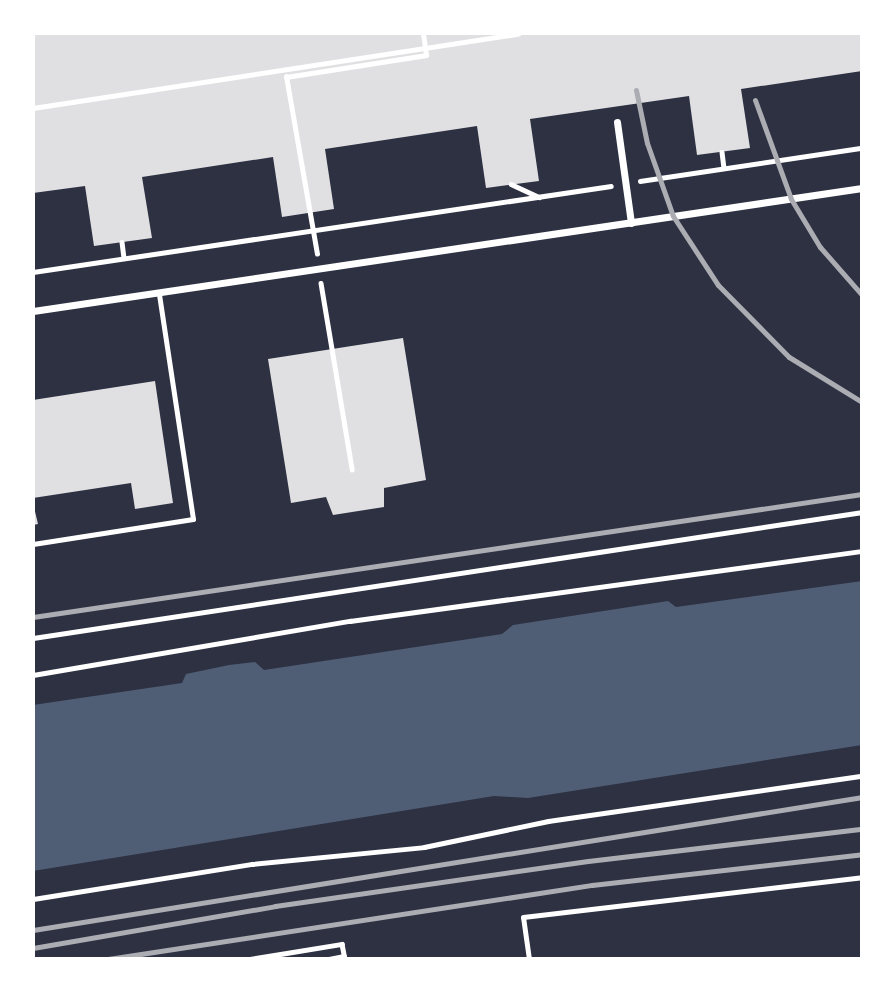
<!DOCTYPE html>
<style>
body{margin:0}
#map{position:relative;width:895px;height:992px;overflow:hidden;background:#2d3142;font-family:Raleway,sans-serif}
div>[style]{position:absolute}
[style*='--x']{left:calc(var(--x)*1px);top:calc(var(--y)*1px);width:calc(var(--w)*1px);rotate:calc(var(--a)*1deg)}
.water>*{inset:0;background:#4f5d75}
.building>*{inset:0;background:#e0e0e3}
.path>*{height:4.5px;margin:-2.25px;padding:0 2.25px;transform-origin:2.25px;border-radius:2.25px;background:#fff}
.service>*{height:5px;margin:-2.5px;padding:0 2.5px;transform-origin:2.5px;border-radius:2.5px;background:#fff}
.minor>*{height:7px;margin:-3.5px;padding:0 3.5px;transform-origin:3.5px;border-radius:3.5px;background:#fff}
.rail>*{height:5px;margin:-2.5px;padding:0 2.5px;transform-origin:2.5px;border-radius:2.5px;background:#abadb3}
span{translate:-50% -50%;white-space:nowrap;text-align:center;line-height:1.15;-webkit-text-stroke:5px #fff;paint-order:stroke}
.frame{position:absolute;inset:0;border:35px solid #fff;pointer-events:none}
</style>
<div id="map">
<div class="water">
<i style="clip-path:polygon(862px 581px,862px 745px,528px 798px,494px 796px,33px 871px,33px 705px,182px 683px,186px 674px,229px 665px,255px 662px,264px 670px,502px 634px,513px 625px,668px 601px,676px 607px)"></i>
</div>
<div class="building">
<i style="clip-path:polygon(33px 33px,862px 33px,862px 71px,741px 89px,750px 148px,697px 155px,689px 96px,530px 119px,539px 181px,486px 188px,477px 126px,325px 149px,334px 209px,282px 217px,273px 157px,142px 177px,152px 238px,94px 246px,85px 186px,33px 193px)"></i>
<i style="clip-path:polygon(403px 338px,426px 480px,384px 488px,384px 507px,333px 515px,326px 497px,291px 503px,268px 359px)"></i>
<i style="clip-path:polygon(155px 381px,173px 503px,135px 509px,131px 483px,33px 498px,33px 400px)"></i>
<i style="clip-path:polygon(33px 503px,38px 524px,33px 525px)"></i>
</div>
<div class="path">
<i style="--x:33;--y:108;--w:491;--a:-8.7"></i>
<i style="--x:722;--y:152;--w:16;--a:83"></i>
<i style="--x:640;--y:181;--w:224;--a:-8.5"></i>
<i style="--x:511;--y:184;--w:31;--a:25"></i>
<i style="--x:122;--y:242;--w:16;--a:83"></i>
<i style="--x:317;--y:254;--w:180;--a:-99.9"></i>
<i style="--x:286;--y:77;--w:142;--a:-8.9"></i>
<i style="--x:426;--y:55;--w:22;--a:-98"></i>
<i style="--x:33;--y:272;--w:584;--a:-8.46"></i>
<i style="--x:321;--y:283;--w:189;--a:80.5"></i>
<i style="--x:33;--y:675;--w:322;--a:-9.7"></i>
<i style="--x:350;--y:621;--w:517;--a:-7.79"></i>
<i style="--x:250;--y:959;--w:93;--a:-9.3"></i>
<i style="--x:342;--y:944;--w:15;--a:79"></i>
<i style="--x:329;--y:959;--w:15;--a:-11"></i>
</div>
<div class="service">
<i style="--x:33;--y:544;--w:162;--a:-8.9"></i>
<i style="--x:193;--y:519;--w:229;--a:-98.6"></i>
<i style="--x:33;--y:638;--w:839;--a:-8.64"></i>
<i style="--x:33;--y:899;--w:222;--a:-9.1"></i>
<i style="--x:252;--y:864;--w:173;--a:-5.6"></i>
<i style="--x:424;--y:847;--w:127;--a:-11.8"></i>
<i style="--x:548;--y:821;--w:317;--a:-8.2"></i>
<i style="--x:529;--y:959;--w:42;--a:-98.1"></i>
<i style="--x:523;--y:917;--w:341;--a:-6.7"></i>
</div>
<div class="minor">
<i style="--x:617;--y:122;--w:102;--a:82.1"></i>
<i style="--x:33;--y:311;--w:838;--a:-8.44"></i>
</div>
<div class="rail">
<i style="--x:636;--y:90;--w:54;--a:78.3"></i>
<i style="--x:647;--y:143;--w:77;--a:70.4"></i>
<i style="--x:673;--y:216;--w:82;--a:56.9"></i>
<i style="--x:718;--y:285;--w:101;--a:45.4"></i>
<i style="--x:789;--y:357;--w:86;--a:31.7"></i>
<i style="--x:755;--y:100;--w:105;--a:70"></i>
<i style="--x:791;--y:199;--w:56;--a:58.9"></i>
<i style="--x:820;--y:247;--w:64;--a:48.8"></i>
<i style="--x:33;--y:617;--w:838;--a:-8.44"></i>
<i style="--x:33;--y:930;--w:840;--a:-9.11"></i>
<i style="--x:33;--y:948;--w:246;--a:-9.8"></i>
<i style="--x:275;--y:906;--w:316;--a:-8.2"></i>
<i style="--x:588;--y:861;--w:276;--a:-6.7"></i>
<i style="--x:108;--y:959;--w:490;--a:-8.7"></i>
<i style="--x:592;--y:885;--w:272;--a:-6.5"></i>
</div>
<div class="frame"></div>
</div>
